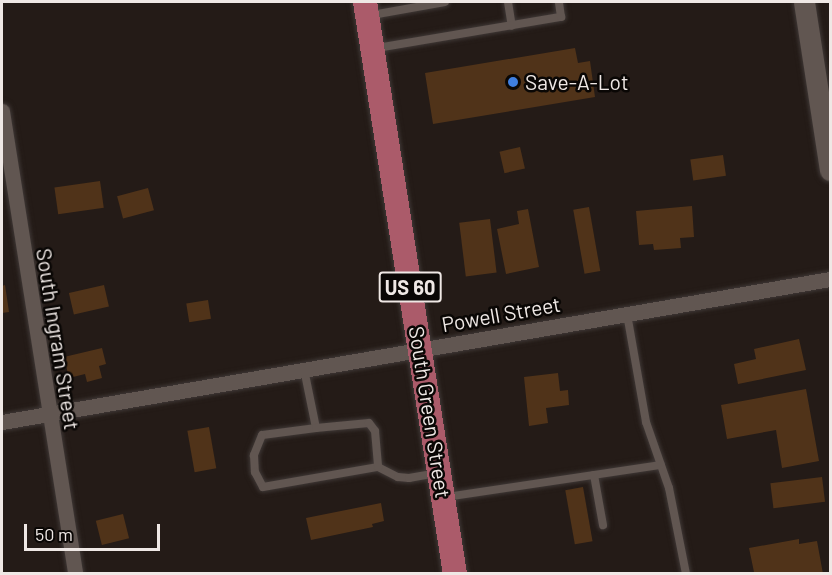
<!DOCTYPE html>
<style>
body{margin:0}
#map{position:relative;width:832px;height:575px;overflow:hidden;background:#241b17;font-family:Barlow,sans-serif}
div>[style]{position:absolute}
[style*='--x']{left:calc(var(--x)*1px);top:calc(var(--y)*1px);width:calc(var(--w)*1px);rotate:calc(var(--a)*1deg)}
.building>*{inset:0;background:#503319;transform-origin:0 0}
.roads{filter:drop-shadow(0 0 2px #3f3836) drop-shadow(0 0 2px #3f3836)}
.lane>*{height:8px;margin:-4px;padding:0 4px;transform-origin:4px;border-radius:4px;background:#615651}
.street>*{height:15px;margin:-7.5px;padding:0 7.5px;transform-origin:7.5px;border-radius:7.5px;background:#615651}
.secondary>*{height:21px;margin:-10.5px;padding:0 10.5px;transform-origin:10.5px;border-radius:10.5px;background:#615651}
.primary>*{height:24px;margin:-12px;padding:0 12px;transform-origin:12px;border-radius:12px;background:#ab5b6a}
.dots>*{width:16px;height:16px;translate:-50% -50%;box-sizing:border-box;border:3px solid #0a0705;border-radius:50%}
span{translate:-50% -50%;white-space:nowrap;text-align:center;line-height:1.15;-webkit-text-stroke:5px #0a0705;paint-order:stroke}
.shield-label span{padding:2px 4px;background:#0a0705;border:2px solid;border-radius:4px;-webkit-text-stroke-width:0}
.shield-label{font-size:20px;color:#efe8e5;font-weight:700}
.poi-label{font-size:21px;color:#efe8e5}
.left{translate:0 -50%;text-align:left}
.street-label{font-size:21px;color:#efe8e5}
.frame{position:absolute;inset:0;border:3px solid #efe8e5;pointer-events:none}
.scale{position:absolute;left:24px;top:524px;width:136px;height:27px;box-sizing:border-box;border:3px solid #efe8e5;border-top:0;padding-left:8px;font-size:18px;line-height:21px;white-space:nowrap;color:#efe8e5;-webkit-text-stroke:4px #0a0705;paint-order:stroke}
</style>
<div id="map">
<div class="building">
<i style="clip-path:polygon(575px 48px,578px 63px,590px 61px,595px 97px,433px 124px,425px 73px)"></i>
<i style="left:520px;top:147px;width:22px;height:21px;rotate:77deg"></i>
<i style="left:723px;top:155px;width:21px;height:33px;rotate:82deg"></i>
<i style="left:100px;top:181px;width:27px;height:46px;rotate:82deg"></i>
<i style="left:148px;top:188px;width:23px;height:32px;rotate:75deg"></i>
<i style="clip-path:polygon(692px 206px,694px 237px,680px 238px,681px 248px,654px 250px,653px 244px,639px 245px,636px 211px)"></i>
<i style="left:589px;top:207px;width:65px;height:16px;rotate:80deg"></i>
<i style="clip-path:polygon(528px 209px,539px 267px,506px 274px,497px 229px,519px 224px,517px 211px)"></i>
<i style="left:490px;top:219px;width:54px;height:31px;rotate:83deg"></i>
<i style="clip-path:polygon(5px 285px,9px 312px,2px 313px,2px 286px)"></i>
<i style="left:104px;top:285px;width:22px;height:36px;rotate:77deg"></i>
<i style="left:208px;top:300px;width:19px;height:22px;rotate:81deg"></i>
<i style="clip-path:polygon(799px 339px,806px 370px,738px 384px,734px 364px,756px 359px,754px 349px)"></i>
<i style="clip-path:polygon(102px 348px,106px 364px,99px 366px,102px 378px,87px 382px,85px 374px,69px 378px,64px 357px)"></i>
<i style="clip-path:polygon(558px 373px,560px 391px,568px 390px,569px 405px,546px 408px,548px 423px,529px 426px,524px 377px)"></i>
<i style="clip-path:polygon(806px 389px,819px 461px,782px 468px,776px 430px,727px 439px,721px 405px)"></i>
<i style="left:209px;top:427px;width:42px;height:22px;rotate:80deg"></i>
<i style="left:822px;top:477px;width:25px;height:52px;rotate:83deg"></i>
<i style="left:583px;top:487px;width:55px;height:18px;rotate:80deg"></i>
<i style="clip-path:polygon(381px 503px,384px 521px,372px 524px,373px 527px,311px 540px,306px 518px)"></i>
<i style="left:123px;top:514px;width:25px;height:28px;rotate:76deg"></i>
<i style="clip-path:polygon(799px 539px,799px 544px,817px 541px,823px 574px,754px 572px,749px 548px)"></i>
</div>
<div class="roads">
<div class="lane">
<i style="--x:508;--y:2;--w:24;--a:81"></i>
<i style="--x:372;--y:15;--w:74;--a:-10.1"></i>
<i style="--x:377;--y:48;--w:187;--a:-9.6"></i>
<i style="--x:561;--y:17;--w:15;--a:-98"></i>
<i style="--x:627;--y:314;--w:110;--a:80"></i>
<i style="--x:646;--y:422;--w:70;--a:70.8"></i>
<i style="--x:669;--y:488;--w:88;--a:78.8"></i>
<i style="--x:304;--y:369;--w:60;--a:78.5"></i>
<i style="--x:316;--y:428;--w:54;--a:172.6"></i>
<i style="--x:262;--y:435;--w:22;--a:112"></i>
<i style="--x:254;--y:455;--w:17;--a:87"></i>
<i style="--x:255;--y:472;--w:17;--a:62"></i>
<i style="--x:263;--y:487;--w:117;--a:-9.9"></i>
<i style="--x:378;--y:467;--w:22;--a:27"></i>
<i style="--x:398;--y:477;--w:11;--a:5"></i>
<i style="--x:409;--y:478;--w:28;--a:-10"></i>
<i style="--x:316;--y:428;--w:53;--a:-5.4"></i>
<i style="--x:369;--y:423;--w:10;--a:53"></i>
<i style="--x:375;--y:431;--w:36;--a:85"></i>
<i style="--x:594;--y:475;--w:51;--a:79.8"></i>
<i style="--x:446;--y:497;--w:217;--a:-8.5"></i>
</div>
<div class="street">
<i style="--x:2;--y:111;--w:469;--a:81"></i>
<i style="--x:2;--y:422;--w:840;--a:-9.8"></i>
</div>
<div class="secondary">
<i style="--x:804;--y:2;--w:170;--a:81.2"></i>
</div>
<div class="primary">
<i style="--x:365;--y:2;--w:579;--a:81.06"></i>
</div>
</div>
<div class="dots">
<i style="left:513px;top:82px;background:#3f7fe0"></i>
</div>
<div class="shield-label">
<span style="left:410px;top:287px">US 60</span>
</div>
<div class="poi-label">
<span class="left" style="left:525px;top:82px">Save-A-Lot</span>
</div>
<div class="street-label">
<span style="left:501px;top:314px;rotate:-10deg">Powell Street</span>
<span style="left:58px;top:339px;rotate:81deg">South Ingram Street</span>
<span style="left:430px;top:412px;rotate:81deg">South Green Street</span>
</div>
<div class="frame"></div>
<div class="scale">50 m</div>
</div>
